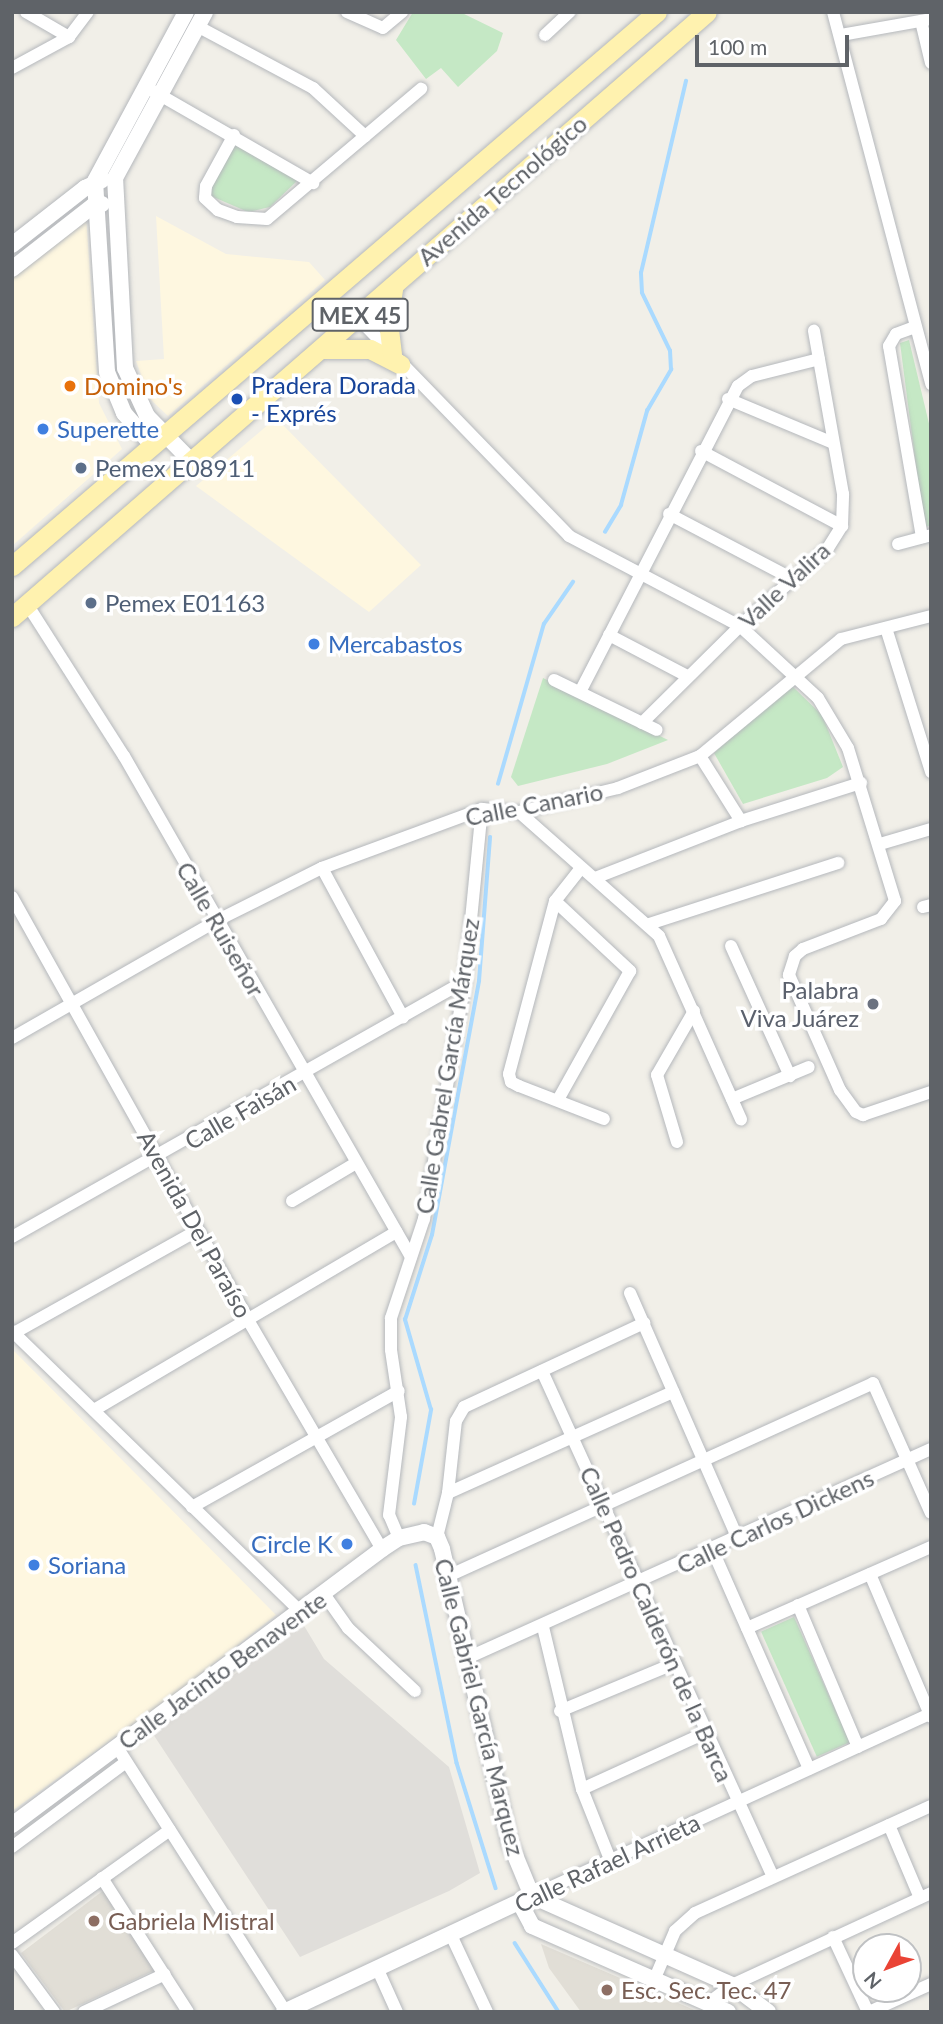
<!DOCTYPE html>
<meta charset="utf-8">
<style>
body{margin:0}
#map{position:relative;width:943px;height:2024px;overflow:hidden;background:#f1efe8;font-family:Lato,sans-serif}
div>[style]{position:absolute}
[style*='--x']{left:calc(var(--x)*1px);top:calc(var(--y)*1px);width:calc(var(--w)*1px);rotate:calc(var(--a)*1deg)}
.commercial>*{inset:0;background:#fef7e0}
.industrial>*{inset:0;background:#e0deda}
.education>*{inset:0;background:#e1ded6}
.green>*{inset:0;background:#c5e8c5;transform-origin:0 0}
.stream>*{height:3.5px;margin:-1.75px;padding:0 1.75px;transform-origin:1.75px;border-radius:1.75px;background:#aadaff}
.roads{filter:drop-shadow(0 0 2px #b5b8bc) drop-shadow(0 0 2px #b5b8bc)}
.minor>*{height:12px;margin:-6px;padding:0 6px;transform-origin:6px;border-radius:6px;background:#fff}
.tertiary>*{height:16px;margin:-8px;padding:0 8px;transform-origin:8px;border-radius:8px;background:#fff}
.primary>*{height:19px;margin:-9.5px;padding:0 9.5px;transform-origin:9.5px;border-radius:9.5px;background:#fff2af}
.dots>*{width:19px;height:19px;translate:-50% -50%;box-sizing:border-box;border:4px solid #fff;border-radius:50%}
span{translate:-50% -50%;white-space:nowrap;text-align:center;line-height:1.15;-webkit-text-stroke:7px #fff;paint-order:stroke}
.shield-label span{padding:2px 5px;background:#fff;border:2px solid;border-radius:5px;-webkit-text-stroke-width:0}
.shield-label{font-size:23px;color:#5f6368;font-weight:700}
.street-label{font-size:24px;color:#5f6368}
.transit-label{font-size:24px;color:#164399}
.left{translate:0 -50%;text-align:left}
.food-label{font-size:24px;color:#c56008}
.shop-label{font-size:24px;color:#366cbe}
.right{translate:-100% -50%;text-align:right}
.service-label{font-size:24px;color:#4e5e75}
.worship-label{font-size:24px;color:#5b616d}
.education-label{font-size:24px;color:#785e54}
.frame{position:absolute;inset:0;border:14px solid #5f6368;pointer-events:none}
.north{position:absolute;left:852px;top:1933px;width:70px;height:70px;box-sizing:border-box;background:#fff;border:2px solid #bfc1c3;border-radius:50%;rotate:229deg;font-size:19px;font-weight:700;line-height:28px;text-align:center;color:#5f6368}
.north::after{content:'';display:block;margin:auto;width:24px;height:32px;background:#ea4335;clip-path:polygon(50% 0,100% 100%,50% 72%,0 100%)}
.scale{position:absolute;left:695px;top:35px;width:154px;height:32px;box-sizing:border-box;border:4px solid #5f6368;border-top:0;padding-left:9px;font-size:21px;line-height:24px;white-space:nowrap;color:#5f6368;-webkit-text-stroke:5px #fff;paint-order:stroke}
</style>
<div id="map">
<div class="commercial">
<i style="clip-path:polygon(86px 215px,99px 403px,122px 449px,12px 546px,12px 278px)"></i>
<i style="clip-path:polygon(156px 216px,226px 254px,309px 262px,325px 280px,168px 416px,150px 399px,136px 361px,164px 359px)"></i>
<i style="clip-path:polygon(276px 418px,421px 565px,369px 612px,196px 486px)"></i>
<i style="clip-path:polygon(12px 1349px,276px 1615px,174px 1695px,12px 1811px)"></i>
</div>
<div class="industrial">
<i style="clip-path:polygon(303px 1624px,324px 1659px,449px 1767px,480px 1873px,449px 1891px,300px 1957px,153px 1734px)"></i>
</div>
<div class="education">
<i style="clip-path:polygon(104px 1890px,155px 1970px,65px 2012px,21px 1953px)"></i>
<i style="clip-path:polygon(541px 1944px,699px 2012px,581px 2012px,549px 1968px)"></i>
</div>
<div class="green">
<i style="clip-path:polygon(413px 12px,460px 12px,503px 33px,497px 51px,458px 87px,441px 68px,426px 79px,396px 40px)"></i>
<i style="clip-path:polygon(231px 142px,299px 179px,270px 207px,248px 212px,211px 196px,209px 186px)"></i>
<i style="clip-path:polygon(909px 340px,931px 432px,931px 525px,924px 528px,900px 343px)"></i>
<i style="clip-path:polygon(543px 678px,668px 740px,607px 764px,518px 786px,511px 777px)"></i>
<i style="clip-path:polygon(790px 684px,822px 715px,843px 767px,827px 778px,743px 804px,714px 753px)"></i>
<i style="left:794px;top:1617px;width:137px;height:36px;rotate:66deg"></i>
</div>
<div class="stream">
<i style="--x:605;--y:532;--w:31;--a:-59"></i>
<i style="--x:621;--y:505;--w:98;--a:-74.5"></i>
<i style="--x:647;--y:411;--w:48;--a:-59.7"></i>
<i style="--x:671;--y:370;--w:19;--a:-93"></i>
<i style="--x:670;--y:351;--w:64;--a:-115.8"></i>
<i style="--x:642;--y:293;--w:20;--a:-93"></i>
<i style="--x:641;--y:273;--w:197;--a:-76.8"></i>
<i style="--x:498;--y:784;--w:166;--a:-74"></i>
<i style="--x:544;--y:624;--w:51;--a:-55.4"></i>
<i style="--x:414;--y:1504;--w:96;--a:-79.7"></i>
<i style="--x:431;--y:1410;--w:94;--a:-106.1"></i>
<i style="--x:405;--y:1320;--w:89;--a:-72.4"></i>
<i style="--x:432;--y:1235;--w:258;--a:-79.5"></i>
<i style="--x:479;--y:981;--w:144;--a:-85.6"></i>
<i style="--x:416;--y:1565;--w:202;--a:78.3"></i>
<i style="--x:457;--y:1763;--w:131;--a:72.7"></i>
<i style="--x:515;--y:1943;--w:82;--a:57.5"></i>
</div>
<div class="roads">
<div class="minor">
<i style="--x:26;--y:12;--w:50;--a:30.2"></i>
<i style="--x:347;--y:12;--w:39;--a:24"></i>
<i style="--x:383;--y:28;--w:25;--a:-40"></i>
<i style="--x:833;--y:12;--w:385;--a:75.2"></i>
<i style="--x:921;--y:21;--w:43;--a:76.6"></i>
<i style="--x:197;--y:26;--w:132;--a:28.1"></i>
<i style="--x:313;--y:88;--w:71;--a:42.7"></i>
<i style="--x:545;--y:35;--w:34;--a:-43"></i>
<i style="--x:841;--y:35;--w:91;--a:-10.1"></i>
<i style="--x:12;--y:68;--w:65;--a:-28.5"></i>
<i style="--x:69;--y:37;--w:31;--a:-53"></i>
<i style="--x:153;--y:91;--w:185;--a:29.9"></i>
<i style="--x:234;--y:135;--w:58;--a:118.8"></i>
<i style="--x:206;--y:186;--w:12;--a:95"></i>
<i style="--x:205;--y:198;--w:18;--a:43"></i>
<i style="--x:218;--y:210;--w:20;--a:20"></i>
<i style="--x:237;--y:217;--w:30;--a:4"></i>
<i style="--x:267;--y:219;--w:202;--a:-40.2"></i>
<i style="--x:357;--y:317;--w:305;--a:45.9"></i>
<i style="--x:569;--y:536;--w:193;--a:27.8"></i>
<i style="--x:740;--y:626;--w:106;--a:42.7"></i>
<i style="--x:818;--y:698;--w:58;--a:59"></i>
<i style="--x:848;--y:748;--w:160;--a:72.9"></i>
<i style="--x:895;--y:901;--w:23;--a:128"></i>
<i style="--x:881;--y:919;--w:84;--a:159"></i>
<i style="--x:803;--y:949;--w:11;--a:139"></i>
<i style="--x:795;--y:956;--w:20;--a:108"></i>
<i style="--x:789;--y:975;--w:126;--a:66.1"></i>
<i style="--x:840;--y:1090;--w:27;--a:54"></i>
<i style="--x:856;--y:1112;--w:8;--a:23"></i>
<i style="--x:863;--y:1115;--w:72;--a:-18.7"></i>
<i style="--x:915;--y:327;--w:20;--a:160"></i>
<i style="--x:896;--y:334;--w:14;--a:120"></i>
<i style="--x:889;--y:346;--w:194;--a:80.2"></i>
<i style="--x:728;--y:399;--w:114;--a:22.7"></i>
<i style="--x:701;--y:451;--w:160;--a:28"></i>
<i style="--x:669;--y:514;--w:140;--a:27.7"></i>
<i style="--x:898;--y:544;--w:34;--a:-15"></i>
<i style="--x:27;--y:604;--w:180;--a:57.5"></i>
<i style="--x:124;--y:756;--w:577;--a:60.19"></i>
<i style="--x:886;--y:628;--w:151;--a:72.6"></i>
<i style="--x:609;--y:635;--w:88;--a:27.7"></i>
<i style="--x:554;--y:680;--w:114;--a:25.9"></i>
<i style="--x:580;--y:692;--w:344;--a:-62.7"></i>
<i style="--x:738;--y:386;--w:17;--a:-36"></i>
<i style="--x:752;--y:376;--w:69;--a:-14.2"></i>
<i style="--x:642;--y:723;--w:138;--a:-44.7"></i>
<i style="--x:740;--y:626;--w:118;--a:-41.6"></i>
<i style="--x:828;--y:548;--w:26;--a:-58"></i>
<i style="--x:842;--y:526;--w:32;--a:-88"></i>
<i style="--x:843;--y:494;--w:166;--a:-100.1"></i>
<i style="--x:700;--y:756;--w:77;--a:57.8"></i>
<i style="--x:519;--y:812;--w:187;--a:41.5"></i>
<i style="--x:659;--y:936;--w:201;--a:65.9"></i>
<i style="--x:880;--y:844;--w:53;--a:-16.4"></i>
<i style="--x:322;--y:868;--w:170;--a:61.5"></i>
<i style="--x:581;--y:868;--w:42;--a:128.2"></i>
<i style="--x:555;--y:901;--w:179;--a:104.9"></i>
<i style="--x:509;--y:1074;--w:8;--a:76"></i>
<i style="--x:511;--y:1082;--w:9;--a:27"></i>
<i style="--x:519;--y:1086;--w:91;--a:21.2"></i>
<i style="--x:595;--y:878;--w:157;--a:-21.3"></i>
<i style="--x:741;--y:821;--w:126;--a:-17.6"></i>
<i style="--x:12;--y:897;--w:484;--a:60.8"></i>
<i style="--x:248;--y:1320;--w:265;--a:59.7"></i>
<i style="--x:555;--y:901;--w:103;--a:43"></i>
<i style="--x:630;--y:971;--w:148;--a:119.2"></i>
<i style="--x:923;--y:907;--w:8;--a:-14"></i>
<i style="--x:649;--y:924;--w:199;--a:-17.9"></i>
<i style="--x:731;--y:946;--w:143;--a:65.6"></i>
<i style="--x:12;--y:1038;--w:235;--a:-29.8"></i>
<i style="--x:216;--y:921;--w:119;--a:-26.6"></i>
<i style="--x:322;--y:868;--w:171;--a:-20.2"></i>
<i style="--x:482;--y:809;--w:37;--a:5"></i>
<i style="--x:519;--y:812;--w:102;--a:-13.6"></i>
<i style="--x:618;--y:788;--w:88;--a:-21.3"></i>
<i style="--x:700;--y:756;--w:183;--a:-39.7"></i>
<i style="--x:841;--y:639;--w:93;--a:-14.3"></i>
<i style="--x:732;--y:1099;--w:83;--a:-22.6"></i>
<i style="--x:677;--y:1142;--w:70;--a:-106.6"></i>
<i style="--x:657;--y:1075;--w:74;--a:-60"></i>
<i style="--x:292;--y:1201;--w:74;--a:-30.7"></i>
<i style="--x:12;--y:1237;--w:520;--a:-29.47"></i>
<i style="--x:630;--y:1293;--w:269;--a:66.3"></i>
<i style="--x:12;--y:1331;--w:403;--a:44.2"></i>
<i style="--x:14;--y:1333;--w:211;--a:-29.2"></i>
<i style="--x:542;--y:1371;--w:556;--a:65.46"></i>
<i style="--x:94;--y:1410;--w:351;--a:-30.5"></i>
<i style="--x:448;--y:1493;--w:247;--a:-24.2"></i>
<i style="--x:192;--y:1507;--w:237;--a:-29.3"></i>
<i style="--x:437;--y:1537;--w:45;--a:-76"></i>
<i style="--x:448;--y:1493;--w:72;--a:-83.7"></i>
<i style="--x:456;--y:1421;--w:16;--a:-60"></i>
<i style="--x:464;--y:1407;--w:199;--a:-25"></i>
<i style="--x:399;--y:1538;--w:25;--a:-113"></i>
<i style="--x:389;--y:1515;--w:99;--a:-83"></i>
<i style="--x:401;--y:1417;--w:68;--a:-98.5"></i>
<i style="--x:391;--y:1350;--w:32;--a:-90"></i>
<i style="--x:391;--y:1318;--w:104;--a:-71.6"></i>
<i style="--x:424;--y:1219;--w:242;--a:-80.2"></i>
<i style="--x:465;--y:981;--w:173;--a:-84.4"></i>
<i style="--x:713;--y:1551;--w:238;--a:66.2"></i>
<i style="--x:870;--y:1574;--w:155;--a:66.9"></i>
<i style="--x:446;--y:1577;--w:469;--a:-24.4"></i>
<i style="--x:873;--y:1383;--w:142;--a:66"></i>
<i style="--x:324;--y:1594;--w:42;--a:54.8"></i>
<i style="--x:348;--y:1628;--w:92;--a:43.2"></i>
<i style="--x:798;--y:1605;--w:154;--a:67.1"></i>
<i style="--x:543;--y:1627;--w:167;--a:76.5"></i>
<i style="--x:582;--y:1789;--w:79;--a:68.3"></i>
<i style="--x:747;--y:1628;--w:201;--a:-23.8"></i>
<i style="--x:465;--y:1659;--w:511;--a:-24.26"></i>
<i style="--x:560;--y:1711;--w:122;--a:-22.6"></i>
<i style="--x:117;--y:1747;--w:313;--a:57.5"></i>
<i style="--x:582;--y:1789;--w:135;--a:-24.5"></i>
<i style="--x:889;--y:1825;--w:79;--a:67"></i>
<i style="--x:12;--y:1847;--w:142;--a:-36.7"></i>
<i style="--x:102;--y:1878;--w:159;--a:57.3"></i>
<i style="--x:532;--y:1896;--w:437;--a:-24.6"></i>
<i style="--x:451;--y:1935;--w:85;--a:64.9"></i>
<i style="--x:833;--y:1937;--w:83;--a:65"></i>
<i style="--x:12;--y:1943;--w:194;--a:-35.6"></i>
<i style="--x:12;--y:1955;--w:71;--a:53.6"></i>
<i style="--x:378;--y:1970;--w:46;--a:65.7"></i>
<i style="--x:655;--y:1978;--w:51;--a:-66.9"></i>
<i style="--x:675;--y:1931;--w:27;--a:-42"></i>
<i style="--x:695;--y:1913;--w:259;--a:-24.4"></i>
<i style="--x:711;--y:2001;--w:26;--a:-37"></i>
<i style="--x:732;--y:1985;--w:219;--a:-24.8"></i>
<i style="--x:84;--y:2012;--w:89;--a:-25.1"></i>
<i style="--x:869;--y:2012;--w:68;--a:-24.3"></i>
</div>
<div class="tertiary">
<i style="--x:12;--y:245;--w:93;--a:-38"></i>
<i style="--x:85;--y:188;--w:19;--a:-25"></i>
<i style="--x:12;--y:269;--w:104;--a:-38"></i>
<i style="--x:94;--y:205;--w:8;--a:-7"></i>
<i style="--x:152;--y:445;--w:43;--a:-131.2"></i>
<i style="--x:124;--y:413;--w:44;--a:-112.5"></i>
<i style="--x:107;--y:372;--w:191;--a:-93.6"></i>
<i style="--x:95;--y:181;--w:192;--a:-61.7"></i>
<i style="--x:191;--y:461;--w:63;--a:-134.4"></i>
<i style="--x:147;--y:416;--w:53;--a:-114.6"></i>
<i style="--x:125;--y:368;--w:190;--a:-93"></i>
<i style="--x:115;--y:178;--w:189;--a:-61.5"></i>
<i style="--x:12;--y:1825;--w:462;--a:-36.7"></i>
<i style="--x:382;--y:1549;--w:20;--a:-33"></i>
<i style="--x:399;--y:1538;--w:26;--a:-13"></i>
<i style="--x:424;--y:1532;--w:14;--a:21"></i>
<i style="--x:437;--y:1537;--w:13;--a:67"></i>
<i style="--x:442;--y:1549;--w:302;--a:77"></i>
<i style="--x:510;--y:1843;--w:57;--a:67.5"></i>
<i style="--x:532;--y:1896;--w:219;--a:24"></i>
<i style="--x:732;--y:1985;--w:45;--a:36.9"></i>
<i style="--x:520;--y:1903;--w:26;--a:62"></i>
<i style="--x:532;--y:1926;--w:214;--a:23.7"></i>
<i style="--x:284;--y:2012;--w:274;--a:-25.1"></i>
</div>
<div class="primary">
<i style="--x:321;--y:349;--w:49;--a:0"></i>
<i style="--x:370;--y:349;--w:34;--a:27"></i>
<i style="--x:392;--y:354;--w:33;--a:-97"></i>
<i style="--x:388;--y:321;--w:36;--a:-81"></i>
<i style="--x:12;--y:566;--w:850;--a:-40.66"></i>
<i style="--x:12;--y:617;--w:921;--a:-41.04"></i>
</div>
</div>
<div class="dots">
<i style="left:70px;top:386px;background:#e8710a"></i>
<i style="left:237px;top:399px;background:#1a4fb4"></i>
<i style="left:43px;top:429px;background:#3f7fe0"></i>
<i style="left:81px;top:468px;background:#5c6f8a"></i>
<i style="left:91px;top:603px;background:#5c6f8a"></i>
<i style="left:314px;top:644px;background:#3f7fe0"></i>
<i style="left:873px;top:1004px;background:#6b7280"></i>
<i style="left:347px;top:1544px;background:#3f7fe0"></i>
<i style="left:34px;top:1565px;background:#3f7fe0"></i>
<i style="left:94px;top:1921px;background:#8d6e63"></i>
<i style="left:607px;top:1990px;background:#8d6e63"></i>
</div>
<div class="shield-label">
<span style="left:360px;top:315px">MEX 45</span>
</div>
<div class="street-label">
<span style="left:502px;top:190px;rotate:-41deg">Avenida Tecnológico</span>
<span style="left:784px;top:585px;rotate:-43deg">Valle Valira</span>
<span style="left:534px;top:804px;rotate:-11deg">Calle Canario</span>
<span style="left:221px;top:929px;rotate:60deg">Calle Ruiseñor</span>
<span style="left:447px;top:1066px;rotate:-81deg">Calle Gabrel García Márquez</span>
<span style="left:240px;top:1112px;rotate:-30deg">Calle Faisán</span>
<span style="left:195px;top:1224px;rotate:61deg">Avenida Del Paraíso</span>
<span style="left:775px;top:1521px;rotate:-25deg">Calle Carlos Dickens</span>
<span style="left:657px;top:1624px;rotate:66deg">Calle Pedro Calderón de la Barca</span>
<span style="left:222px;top:1670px;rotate:-36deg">Calle Jacinto Benavente</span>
<span style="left:480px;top:1707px;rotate:76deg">Calle Gabriel García Marquez</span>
<span style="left:607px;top:1863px;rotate:-25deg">Calle Rafael Arrieta</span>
</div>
<div class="transit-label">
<span class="left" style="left:251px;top:399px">Pradera Dorada<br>- Exprés</span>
</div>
<div class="food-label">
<span class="left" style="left:84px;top:386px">Domino's</span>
</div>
<div class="shop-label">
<span class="left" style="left:57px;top:429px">Superette</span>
<span class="left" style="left:328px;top:644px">Mercabastos</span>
<span class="right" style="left:333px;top:1544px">Circle K</span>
<span class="left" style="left:48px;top:1565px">Soriana</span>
</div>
<div class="service-label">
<span class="left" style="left:95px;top:468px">Pemex E08911</span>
<span class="left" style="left:105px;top:603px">Pemex E01163</span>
</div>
<div class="worship-label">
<span class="right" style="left:859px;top:1004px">Palabra<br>Viva Juárez</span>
</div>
<div class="education-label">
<span class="left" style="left:108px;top:1921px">Gabriela Mistral</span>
<span class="left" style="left:621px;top:1990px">Esc. Sec. Tec. 47</span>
</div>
<div class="frame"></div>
<div class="north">N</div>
<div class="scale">100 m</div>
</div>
